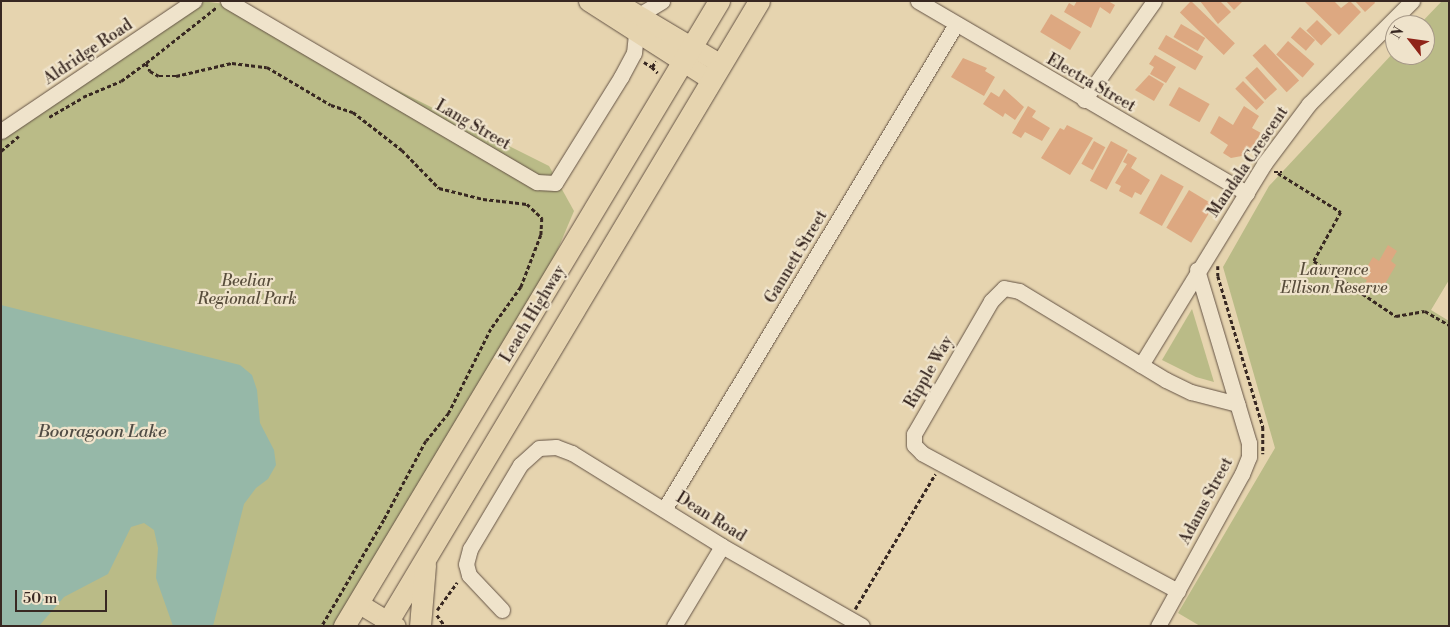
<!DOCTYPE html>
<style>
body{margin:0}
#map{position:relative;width:1450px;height:627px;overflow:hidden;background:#e6d4af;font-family:"Libre Bodoni",serif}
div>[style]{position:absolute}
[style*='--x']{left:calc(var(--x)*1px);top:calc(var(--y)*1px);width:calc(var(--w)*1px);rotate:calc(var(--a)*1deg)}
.green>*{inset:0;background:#babb87}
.water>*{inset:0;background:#96b8a8}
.building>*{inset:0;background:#dda881;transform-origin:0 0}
.path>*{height:2.5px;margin-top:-1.25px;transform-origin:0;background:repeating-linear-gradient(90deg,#382822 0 4px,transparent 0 6.5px)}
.roads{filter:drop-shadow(0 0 1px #645345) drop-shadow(0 0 1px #645345)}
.minor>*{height:15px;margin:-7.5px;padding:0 7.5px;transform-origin:7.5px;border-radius:7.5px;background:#efe3cb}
.major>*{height:19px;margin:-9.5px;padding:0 9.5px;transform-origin:9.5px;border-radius:9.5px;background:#e6d4af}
.highway>*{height:21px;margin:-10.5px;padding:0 10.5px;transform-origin:10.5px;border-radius:10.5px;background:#e6d4af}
span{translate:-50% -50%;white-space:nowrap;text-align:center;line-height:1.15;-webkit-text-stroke:4.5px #efe3cb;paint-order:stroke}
.street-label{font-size:16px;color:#382822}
.park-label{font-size:16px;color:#584d3b;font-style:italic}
.water-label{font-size:18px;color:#504c44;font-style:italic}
.frame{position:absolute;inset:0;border:2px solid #382822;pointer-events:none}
.north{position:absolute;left:1385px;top:15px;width:50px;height:50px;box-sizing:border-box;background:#efe3cb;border:1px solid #a69887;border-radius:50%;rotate:300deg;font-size:14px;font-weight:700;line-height:20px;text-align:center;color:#382822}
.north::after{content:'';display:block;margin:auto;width:18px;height:22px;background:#8f2418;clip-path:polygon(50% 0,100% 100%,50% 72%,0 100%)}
.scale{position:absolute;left:15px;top:590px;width:92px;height:22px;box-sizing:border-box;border:2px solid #382822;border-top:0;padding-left:6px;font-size:15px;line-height:18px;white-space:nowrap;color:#382822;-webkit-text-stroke:4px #efe3cb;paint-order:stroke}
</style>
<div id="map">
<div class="green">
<i style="clip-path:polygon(201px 1px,225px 4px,549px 166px,574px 211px,552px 263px,333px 626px,1px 626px,1px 139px)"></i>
<i style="clip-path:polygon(1442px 1px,1449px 1px,1449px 280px,1431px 310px,1449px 321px,1449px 626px,1200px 626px,1178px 613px,1275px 448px,1223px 267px,1269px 186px,1395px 51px,1395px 55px,1425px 55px,1425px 25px,1419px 25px)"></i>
<i style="clip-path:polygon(1192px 309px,1214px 382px,1196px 377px,1162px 360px)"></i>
</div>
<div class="water">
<i style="clip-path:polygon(1px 305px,240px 365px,252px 375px,257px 390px,260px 423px,274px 450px,276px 465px,268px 479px,256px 488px,244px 504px,213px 626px,173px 626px,156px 578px,158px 548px,154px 530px,144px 523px,131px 527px,108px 574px,64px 597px,39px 626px,1px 626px)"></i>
</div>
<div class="building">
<i style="clip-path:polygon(1077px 1px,1108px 1px,1115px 5px,1110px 14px,1100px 7px,1091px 28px,1064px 12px,1069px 3px,1074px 6px)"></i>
<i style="left:1191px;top:1px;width:61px;height:16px;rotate:44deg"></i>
<i style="clip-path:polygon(1200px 1px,1220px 1px,1231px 12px,1218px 24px)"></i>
<i style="clip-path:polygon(1226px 1px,1243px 1px,1234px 10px)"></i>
<i style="clip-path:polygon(1304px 1px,1334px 1px,1341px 8px,1350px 1px,1361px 12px,1339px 35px)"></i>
<i style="clip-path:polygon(1355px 1px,1374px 1px,1375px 3px,1365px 12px)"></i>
<i style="left:1051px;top:14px;width:35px;height:21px;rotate:31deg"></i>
<i style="left:1317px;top:20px;width:21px;height:15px;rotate:45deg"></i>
<i style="left:1181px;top:24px;width:28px;height:15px;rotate:30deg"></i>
<i style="left:1300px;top:27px;width:20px;height:14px;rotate:41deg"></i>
<i style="left:1166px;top:35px;width:43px;height:16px;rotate:30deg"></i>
<i style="left:1288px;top:41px;width:35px;height:18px;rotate:41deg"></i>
<i style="left:1265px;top:44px;width:50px;height:17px;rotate:47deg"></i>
<i style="clip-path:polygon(1155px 55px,1176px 67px,1166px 83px,1150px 74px,1154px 67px,1149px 64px)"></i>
<i style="clip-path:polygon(963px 58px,987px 68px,985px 71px,995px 77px,984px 96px,951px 77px)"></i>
<i style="left:1257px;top:67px;width:30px;height:16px;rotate:48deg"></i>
<i style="clip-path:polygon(1149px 75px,1164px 84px,1154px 101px,1135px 90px)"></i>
<i style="left:1243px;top:81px;width:30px;height:11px;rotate:45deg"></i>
<i style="left:1179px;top:87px;width:35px;height:21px;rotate:29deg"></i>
<i style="clip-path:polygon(1004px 89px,1024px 107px,1015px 120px,1005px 113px,1003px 117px,983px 104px,991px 92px,999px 97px)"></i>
<i style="clip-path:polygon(1028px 106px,1036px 111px,1032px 117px,1050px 128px,1042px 141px,1025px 132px,1021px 138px,1012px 133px)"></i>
<i style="clip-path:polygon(1244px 106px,1259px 116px,1252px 128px,1261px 133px,1247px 155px,1231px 158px,1223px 153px,1228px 145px,1210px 133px,1219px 116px,1233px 125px)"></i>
<i style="clip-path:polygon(1067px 125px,1093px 138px,1070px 175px,1041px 158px,1060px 128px,1064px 130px)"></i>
<i style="left:1094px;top:141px;width:13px;height:26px;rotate:29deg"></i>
<i style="left:1111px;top:141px;width:19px;height:45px;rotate:28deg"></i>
<i style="clip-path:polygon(1128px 153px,1137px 158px,1131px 168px,1150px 180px,1141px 195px,1135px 192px,1132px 198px,1119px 191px,1121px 186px,1115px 183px,1127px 164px,1123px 162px)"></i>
<i style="left:1161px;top:174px;width:26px;height:45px;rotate:29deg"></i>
<i style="left:1189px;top:190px;width:29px;height:44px;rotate:31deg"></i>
<i style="clip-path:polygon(1388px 245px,1397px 251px,1391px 261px,1396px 265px,1379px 294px,1364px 285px,1367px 280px,1361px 277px,1373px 257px,1379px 261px)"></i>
</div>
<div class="path">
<i style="--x:644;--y:62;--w:9;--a:32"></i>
<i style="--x:652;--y:67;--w:7;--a:-56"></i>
<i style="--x:146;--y:63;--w:90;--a:-38.3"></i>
<i style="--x:652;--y:67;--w:8;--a:45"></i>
<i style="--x:49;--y:117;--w:39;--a:-30"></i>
<i style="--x:83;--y:97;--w:41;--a:-22.8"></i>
<i style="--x:121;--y:81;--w:31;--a:-36"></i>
<i style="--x:146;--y:63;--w:9;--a:63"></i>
<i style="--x:150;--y:71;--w:10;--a:29"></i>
<i style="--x:159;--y:76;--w:17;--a:0"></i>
<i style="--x:176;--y:76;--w:57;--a:-13.1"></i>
<i style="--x:232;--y:63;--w:35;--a:7"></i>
<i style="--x:267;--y:67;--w:74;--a:30.7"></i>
<i style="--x:331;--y:105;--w:23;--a:18"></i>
<i style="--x:353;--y:112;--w:62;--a:37.8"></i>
<i style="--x:402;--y:150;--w:53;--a:45.8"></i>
<i style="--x:439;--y:188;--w:45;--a:14"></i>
<i style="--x:483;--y:199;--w:44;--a:6.5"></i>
<i style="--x:527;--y:204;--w:21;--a:43"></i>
<i style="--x:542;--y:218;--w:17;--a:93"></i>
<i style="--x:541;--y:235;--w:56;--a:111"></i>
<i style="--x:521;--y:287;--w:52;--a:125.5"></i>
<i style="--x:491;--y:329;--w:94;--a:116.6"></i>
<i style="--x:449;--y:413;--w:36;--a:129"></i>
<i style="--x:426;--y:441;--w:89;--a:118"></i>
<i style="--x:384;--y:520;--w:123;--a:120.3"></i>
<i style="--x:1;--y:151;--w:23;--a:-40"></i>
<i style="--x:1274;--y:172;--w:8;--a:0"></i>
<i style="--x:1278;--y:173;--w:74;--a:31.8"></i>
<i style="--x:1341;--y:212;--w:56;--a:118.9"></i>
<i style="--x:1314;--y:261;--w:99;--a:33.9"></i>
<i style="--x:1396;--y:316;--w:29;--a:-10"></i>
<i style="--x:1425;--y:311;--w:28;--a:30"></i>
<i style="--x:1218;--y:266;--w:10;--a:90"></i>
<i style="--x:1218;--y:276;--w:158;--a:73.4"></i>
<i style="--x:1263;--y:427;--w:27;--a:90"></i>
<i style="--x:855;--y:609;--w:157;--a:-59.3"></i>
<i style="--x:437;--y:610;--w:34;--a:-54"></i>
<i style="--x:437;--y:615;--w:14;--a:54"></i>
</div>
<div class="roads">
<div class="minor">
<i style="--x:228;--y:1;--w:358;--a:30.4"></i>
<i style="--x:537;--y:182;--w:18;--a:3"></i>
<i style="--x:555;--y:183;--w:125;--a:-58.1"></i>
<i style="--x:621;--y:77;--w:27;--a:-62"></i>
<i style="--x:634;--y:53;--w:20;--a:-84"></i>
<i style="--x:918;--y:1;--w:381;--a:30.3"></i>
<i style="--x:639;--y:15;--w:27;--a:-31"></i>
<i style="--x:1084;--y:100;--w:121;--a:-54.7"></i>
<i style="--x:1;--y:131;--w:233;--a:-34"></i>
<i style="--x:1141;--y:365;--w:236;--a:-58.5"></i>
<i style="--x:1264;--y:164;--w:75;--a:-53.1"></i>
<i style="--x:1309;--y:104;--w:146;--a:-45"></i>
<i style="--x:665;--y:508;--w:565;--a:-58.98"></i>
<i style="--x:1178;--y:591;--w:291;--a:-151.7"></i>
<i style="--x:922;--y:453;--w:11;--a:-135"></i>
<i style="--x:914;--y:445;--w:11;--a:-90"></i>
<i style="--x:914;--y:434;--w:154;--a:-59.9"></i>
<i style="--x:991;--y:301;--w:18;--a:-45"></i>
<i style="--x:1004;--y:288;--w:15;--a:11"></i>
<i style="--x:1019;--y:291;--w:172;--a:31.2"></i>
<i style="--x:1166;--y:380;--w:28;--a:26"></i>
<i style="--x:1191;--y:392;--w:48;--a:14.6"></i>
<i style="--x:502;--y:610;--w:48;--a:-133.3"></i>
<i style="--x:469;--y:575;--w:11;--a:-105"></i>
<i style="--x:466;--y:564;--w:16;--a:-75"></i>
<i style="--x:470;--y:549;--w:98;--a:-59.2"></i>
<i style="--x:520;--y:465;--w:25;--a:-42"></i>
<i style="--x:539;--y:448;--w:17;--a:-3"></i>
<i style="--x:556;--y:447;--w:17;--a:21"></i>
<i style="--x:572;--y:453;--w:176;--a:31.8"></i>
<i style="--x:722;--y:546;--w:161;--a:29.7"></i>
<i style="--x:674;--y:626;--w:93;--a:-59"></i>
<i style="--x:1158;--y:626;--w:174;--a:-61.1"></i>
<i style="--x:1242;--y:474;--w:18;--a:-68"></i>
<i style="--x:1249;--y:457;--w:14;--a:-90"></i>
<i style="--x:1249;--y:443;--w:181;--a:-106.7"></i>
</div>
<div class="major">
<i style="--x:588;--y:1;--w:146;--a:32.7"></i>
<i style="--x:615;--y:1;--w:123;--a:30.7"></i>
<i style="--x:358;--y:603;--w:44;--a:31.2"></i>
</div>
<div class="highway">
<i style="--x:344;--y:626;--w:729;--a:-59.04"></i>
<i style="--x:385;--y:626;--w:728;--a:-59.1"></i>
<i style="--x:420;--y:626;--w:61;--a:-85.3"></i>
</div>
</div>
<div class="street-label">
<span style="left:88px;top:52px;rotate:-34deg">Aldridge Road</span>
<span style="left:1091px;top:83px;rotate:30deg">Electra Street</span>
<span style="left:473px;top:125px;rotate:30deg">Lang Street</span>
<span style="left:1248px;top:162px;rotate:-56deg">Mandala Crescent</span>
<span style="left:796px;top:257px;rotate:-59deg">Gannett Street</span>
<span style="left:533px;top:314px;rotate:-59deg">Leach Highway</span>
<span style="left:929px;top:372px;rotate:-60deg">Ripple Way</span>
<span style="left:1206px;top:501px;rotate:-62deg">Adams Street</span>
<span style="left:711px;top:517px;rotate:32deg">Dean Road</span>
</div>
<div class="park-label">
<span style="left:1334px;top:279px">Lawrence<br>Ellison Reserve</span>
<span style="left:247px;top:290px">Beeliar<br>Regional Park</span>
</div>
<div class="water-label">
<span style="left:102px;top:432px">Booragoon Lake</span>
</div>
<div class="frame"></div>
<div class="north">N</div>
<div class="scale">50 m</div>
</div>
